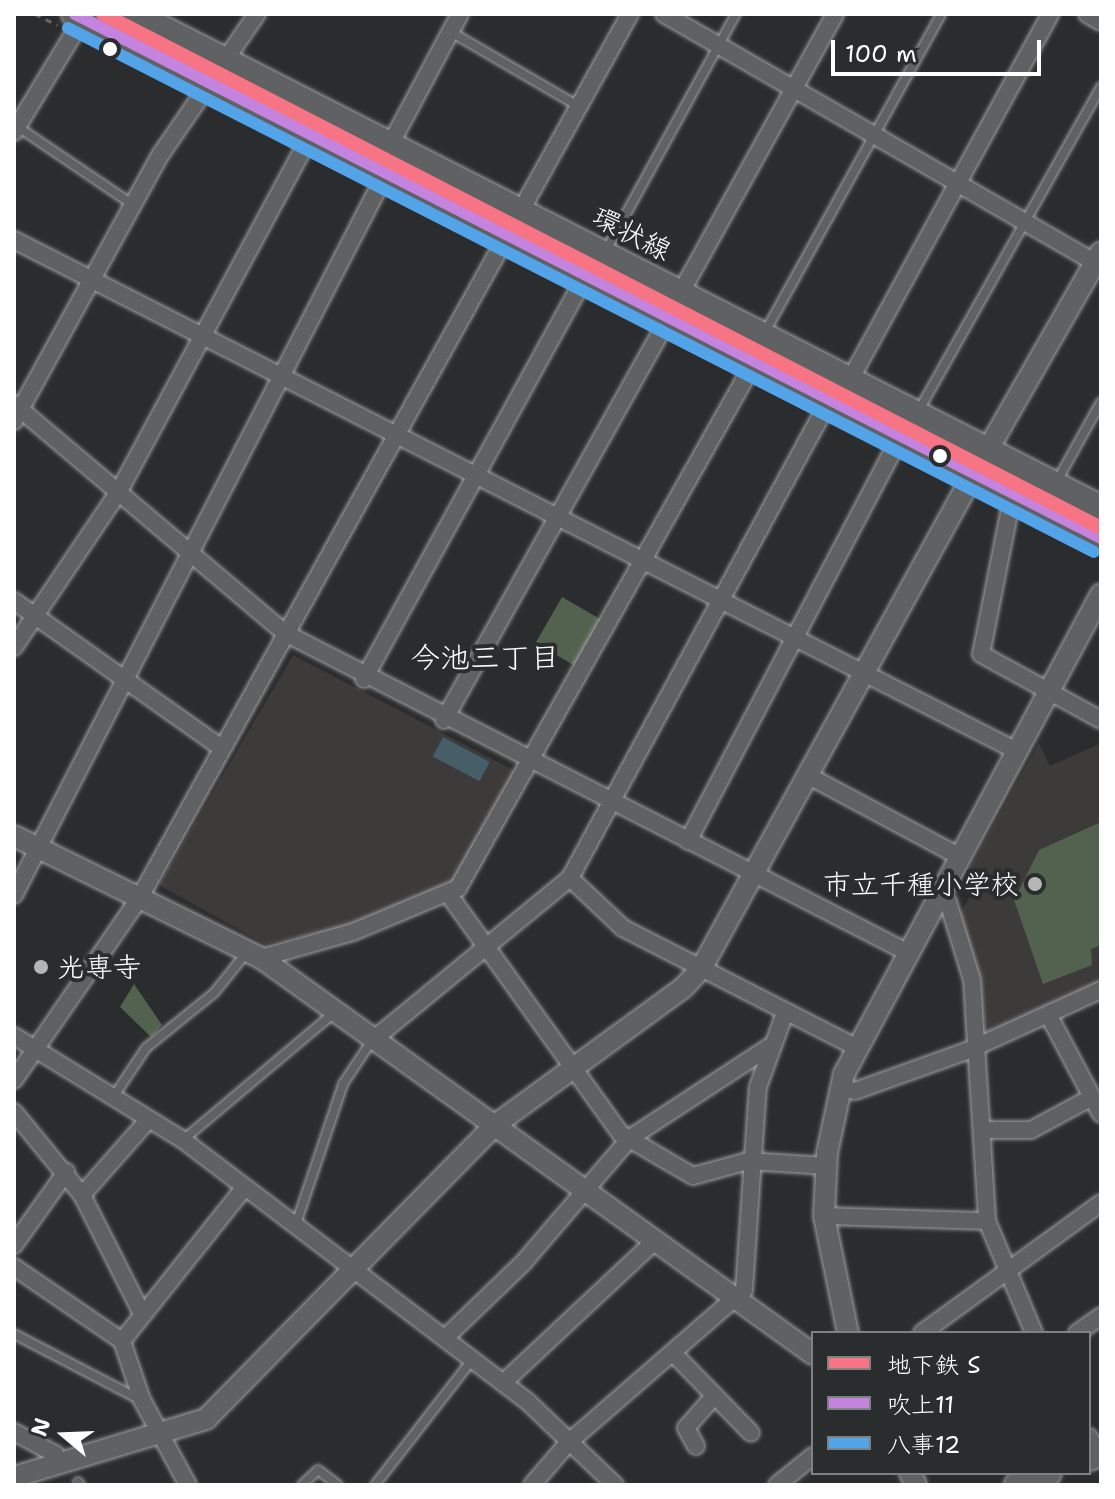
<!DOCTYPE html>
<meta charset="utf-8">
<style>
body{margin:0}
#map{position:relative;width:1115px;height:1499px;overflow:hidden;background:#2b2c2d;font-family:"Shantell Sans","Klee One",sans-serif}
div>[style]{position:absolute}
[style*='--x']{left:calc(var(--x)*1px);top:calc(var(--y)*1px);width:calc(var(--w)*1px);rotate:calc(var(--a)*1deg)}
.built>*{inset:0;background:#3d3a3a}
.green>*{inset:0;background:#53624e;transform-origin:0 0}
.water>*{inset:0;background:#455e67;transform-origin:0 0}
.path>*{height:3px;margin-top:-1.5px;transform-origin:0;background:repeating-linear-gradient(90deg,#686969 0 6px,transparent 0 12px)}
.roads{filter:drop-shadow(0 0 2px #a0a0a0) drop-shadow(0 0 2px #a0a0a0)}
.service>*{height:8px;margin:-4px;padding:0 4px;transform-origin:4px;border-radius:4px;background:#606162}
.minor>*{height:16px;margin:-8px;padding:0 8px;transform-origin:8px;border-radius:8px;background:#606162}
.tertiary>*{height:20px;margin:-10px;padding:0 10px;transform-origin:10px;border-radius:10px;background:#606162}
.primary>*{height:26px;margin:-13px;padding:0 13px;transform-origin:13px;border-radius:13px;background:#606162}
.trunk>*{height:26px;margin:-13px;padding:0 13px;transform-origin:13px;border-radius:13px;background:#606162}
.bus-1>*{height:12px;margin:-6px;padding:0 6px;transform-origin:6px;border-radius:6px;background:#c483df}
.bus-2>*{height:12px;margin:-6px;padding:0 6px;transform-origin:6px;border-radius:6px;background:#53a3e8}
.metro-1>*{height:14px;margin:-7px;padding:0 7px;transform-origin:7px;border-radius:7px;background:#f77485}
.dots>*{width:22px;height:22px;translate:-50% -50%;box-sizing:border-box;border:4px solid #2a2d2e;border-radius:50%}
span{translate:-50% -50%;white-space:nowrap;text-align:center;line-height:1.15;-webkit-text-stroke:8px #2a2d2e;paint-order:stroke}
.street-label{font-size:28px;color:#fff}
.poi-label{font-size:28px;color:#fff}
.right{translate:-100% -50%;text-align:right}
.left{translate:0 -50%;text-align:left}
.neighbourhood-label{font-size:30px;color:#fff}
.frame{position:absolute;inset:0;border:16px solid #fff;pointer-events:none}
.legend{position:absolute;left:811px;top:1331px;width:280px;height:144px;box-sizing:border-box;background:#2a2d2e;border:2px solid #7f8182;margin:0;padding:10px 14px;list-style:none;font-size:24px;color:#fff}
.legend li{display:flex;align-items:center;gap:16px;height:40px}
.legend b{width:40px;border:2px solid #7f8182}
.north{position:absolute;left:24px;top:1395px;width:80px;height:80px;-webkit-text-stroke:6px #2a2d2e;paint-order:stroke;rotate:289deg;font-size:22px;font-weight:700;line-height:32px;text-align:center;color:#fff}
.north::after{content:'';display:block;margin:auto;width:28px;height:36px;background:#fff;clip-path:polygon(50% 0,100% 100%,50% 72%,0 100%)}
.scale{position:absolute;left:831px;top:40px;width:210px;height:36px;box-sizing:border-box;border:4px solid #fff;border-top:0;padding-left:10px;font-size:24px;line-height:28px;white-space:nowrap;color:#fff;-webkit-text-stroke:6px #2a2d2e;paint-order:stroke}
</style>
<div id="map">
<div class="built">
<i style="clip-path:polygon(293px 655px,517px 772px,451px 886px,349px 926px,265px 944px,159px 885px)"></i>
<i style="clip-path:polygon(1039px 743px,1050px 766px,1101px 743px,1101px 983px,989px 1032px,982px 1029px,960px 913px,976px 888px,963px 880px)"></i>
</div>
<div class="green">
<i style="left:562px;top:597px;width:48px;height:53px;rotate:30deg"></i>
<i style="clip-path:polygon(1101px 822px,1101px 945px,1091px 949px,1092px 965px,1043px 984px,1014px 900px,1039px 850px)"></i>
<i style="clip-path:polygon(134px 984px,162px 1025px,151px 1037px,120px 1007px)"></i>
</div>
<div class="water">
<i style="left:443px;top:737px;width:53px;height:22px;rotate:28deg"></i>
</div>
<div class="path">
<i style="--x:35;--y:14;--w:25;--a:26"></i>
</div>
<div class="roads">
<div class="service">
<i style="--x:451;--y:32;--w:147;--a:30.2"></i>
<i style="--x:18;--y:127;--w:139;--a:34.1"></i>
<i style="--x:605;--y:252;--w:272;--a:-61.2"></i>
<i style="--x:765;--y:332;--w:363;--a:-61"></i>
<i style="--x:919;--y:410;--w:371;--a:-60.6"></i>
<i style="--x:1057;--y:481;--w:90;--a:-60.9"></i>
<i style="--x:114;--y:1096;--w:58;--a:-56.3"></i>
<i style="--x:146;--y:1048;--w:87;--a:-39"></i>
<i style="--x:214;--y:993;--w:53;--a:-51.2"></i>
<i style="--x:183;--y:1140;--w:197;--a:-40.1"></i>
<i style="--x:296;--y:1224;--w:148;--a:-71.4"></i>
<i style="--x:343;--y:1084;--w:54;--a:-56.3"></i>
<i style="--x:14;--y:1334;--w:143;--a:27.5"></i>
<i style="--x:78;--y:1482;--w:4;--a:56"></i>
<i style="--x:302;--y:1485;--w:22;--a:-43"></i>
<i style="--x:318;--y:1470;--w:25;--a:37"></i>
<i style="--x:375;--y:1485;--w:158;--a:-52.2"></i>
</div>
<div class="minor">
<i style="--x:664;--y:14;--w:504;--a:29.97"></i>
<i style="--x:1087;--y:14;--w:16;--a:30"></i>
<i style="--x:14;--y:132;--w:133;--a:-58.8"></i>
<i style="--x:390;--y:145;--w:149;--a:-61.9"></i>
<i style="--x:14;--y:240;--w:1123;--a:27"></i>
<i style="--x:680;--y:294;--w:320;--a:-61"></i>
<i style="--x:850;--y:380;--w:417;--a:-61.3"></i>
<i style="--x:14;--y:404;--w:355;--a:40.2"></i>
<i style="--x:285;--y:633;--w:697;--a:27.15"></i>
<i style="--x:14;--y:421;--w:305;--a:-61.2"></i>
<i style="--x:161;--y:154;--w:170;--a:-55.6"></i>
<i style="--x:1013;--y:493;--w:164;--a:101.2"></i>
<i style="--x:981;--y:654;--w:137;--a:28.8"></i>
<i style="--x:14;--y:601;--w:255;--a:35.3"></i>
<i style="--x:14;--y:647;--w:186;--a:-56"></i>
<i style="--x:118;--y:493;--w:408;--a:-61.7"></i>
<i style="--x:364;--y:679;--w:461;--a:-61.2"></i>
<i style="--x:444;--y:720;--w:461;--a:-60.8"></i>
<i style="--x:807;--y:775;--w:170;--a:28.1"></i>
<i style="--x:688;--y:841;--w:458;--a:-62.3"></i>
<i style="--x:570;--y:878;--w:73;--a:43.3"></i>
<i style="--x:623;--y:928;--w:259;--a:27.1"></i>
<i style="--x:14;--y:895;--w:812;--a:-62.74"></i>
<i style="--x:449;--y:895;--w:294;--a:54.3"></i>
<i style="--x:621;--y:1134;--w:83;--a:30.3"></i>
<i style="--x:693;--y:1176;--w:57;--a:-15.3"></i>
<i style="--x:748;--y:1161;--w:78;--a:3.7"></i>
<i style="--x:936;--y:895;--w:14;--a:30"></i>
<i style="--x:948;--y:902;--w:82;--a:72.9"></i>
<i style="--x:972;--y:980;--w:241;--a:86.4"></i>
<i style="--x:987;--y:1221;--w:121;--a:67.2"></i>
<i style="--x:261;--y:958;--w:96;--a:-15.8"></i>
<i style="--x:353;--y:932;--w:114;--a:-22.7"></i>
<i style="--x:458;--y:888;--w:605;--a:-60.6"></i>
<i style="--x:1048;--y:1014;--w:113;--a:62.1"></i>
<i style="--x:14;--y:1036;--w:198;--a:31.6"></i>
<i style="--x:183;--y:1140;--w:432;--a:37.2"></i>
<i style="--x:527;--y:1401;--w:122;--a:43.7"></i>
<i style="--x:374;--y:1039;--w:254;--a:-39.4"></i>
<i style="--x:570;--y:878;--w:545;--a:-61.51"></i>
<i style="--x:14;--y:1080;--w:220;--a:-55.4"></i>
<i style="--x:139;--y:899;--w:1012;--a:-60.98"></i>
<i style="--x:840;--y:1088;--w:15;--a:11"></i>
<i style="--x:855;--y:1091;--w:119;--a:-19.7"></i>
<i style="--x:967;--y:1051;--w:147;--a:-24.5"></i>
<i style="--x:14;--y:1112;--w:107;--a:50.7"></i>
<i style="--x:82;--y:1195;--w:133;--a:63.2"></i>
<i style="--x:983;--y:1130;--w:48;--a:0"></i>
<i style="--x:1031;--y:1130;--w:69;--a:-28.4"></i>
<i style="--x:82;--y:1195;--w:101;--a:-48.6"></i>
<i style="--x:824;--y:1216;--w:163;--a:1.8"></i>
<i style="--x:14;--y:1245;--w:90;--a:-54.5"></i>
<i style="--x:14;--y:1267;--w:131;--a:34.4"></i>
<i style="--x:122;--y:1341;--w:62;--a:71.3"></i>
<i style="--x:142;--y:1400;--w:97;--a:61.6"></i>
<i style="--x:922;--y:1333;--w:221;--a:-36"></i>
<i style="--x:1077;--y:1333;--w:29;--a:-35"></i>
<i style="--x:445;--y:1338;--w:108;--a:-43.9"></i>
<i style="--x:523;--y:1263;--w:165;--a:-49.4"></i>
<i style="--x:630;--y:1138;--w:166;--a:-33.2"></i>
<i style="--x:122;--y:1341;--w:196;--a:-51.4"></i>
<i style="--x:674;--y:1354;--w:110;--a:45.7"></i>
<i style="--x:503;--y:1383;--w:208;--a:-43.1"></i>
<i style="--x:14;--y:1432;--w:47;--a:28.2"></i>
<i style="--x:55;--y:1454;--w:10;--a:66"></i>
<i style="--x:1089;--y:1437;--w:24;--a:60"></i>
<i style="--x:696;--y:1446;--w:21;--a:-119"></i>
<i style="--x:686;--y:1428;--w:43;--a:-48.8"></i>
<i style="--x:532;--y:1485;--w:55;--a:-49.4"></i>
<i style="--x:568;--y:1443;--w:233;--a:-41"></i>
<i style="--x:744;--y:1290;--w:203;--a:-86.1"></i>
<i style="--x:758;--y:1087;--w:79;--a:-70"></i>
<i style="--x:777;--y:1485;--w:46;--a:-38.9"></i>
</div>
<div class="tertiary">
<i style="--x:987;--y:451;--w:229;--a:-60.2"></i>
<i style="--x:14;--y:836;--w:275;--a:26.3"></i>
<i style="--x:261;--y:958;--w:679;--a:35.66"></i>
<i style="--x:848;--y:1333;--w:119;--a:-101.6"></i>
<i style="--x:824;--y:1216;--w:63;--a:-87.3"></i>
<i style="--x:827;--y:1153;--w:81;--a:-77.9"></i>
<i style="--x:844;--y:1074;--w:544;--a:-61.83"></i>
<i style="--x:910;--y:1473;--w:13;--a:63"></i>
<i style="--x:14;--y:1477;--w:201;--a:-16.8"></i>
<i style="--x:206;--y:1419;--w:412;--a:-45.5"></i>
<i style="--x:495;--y:1125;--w:233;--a:-36.1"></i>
<i style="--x:683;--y:988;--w:26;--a:-47"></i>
<i style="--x:701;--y:969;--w:566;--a:-61.17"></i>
</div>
<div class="primary">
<i style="--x:75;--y:14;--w:1152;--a:27.05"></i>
<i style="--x:133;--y:14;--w:1087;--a:27.08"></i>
</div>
<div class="trunk">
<i style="--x:1089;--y:1457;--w:13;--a:-23"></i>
<i style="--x:1018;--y:1485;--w:32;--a:-22"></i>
</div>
</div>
<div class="bus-1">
<i style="--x:75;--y:14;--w:1152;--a:27.05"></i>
</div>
<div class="bus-2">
<i style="--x:68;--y:28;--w:1152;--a:27.05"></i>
</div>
<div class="metro-1">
<i style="--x:103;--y:14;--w:1123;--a:27.25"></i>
</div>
<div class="dots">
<i style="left:110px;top:49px;background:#fff"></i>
<i style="left:940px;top:456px;background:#fff"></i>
<i style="left:1035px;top:884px;background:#b5b5b6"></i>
<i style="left:41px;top:967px;background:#b5b5b6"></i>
</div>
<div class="street-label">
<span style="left:632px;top:233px;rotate:27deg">環状線</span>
</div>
<div class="poi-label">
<span class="right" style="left:1019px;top:884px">市立千種小学校</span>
<span class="left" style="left:57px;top:967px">光専寺</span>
</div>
<div class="neighbourhood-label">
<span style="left:485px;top:658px">今池三丁目</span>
</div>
<div class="frame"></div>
<ul class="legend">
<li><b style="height:10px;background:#f77485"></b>地下鉄 S</li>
<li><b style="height:10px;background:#c483df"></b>吹上11</li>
<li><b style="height:10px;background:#53a3e8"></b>八事12</li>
</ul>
<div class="north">N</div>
<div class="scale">100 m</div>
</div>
